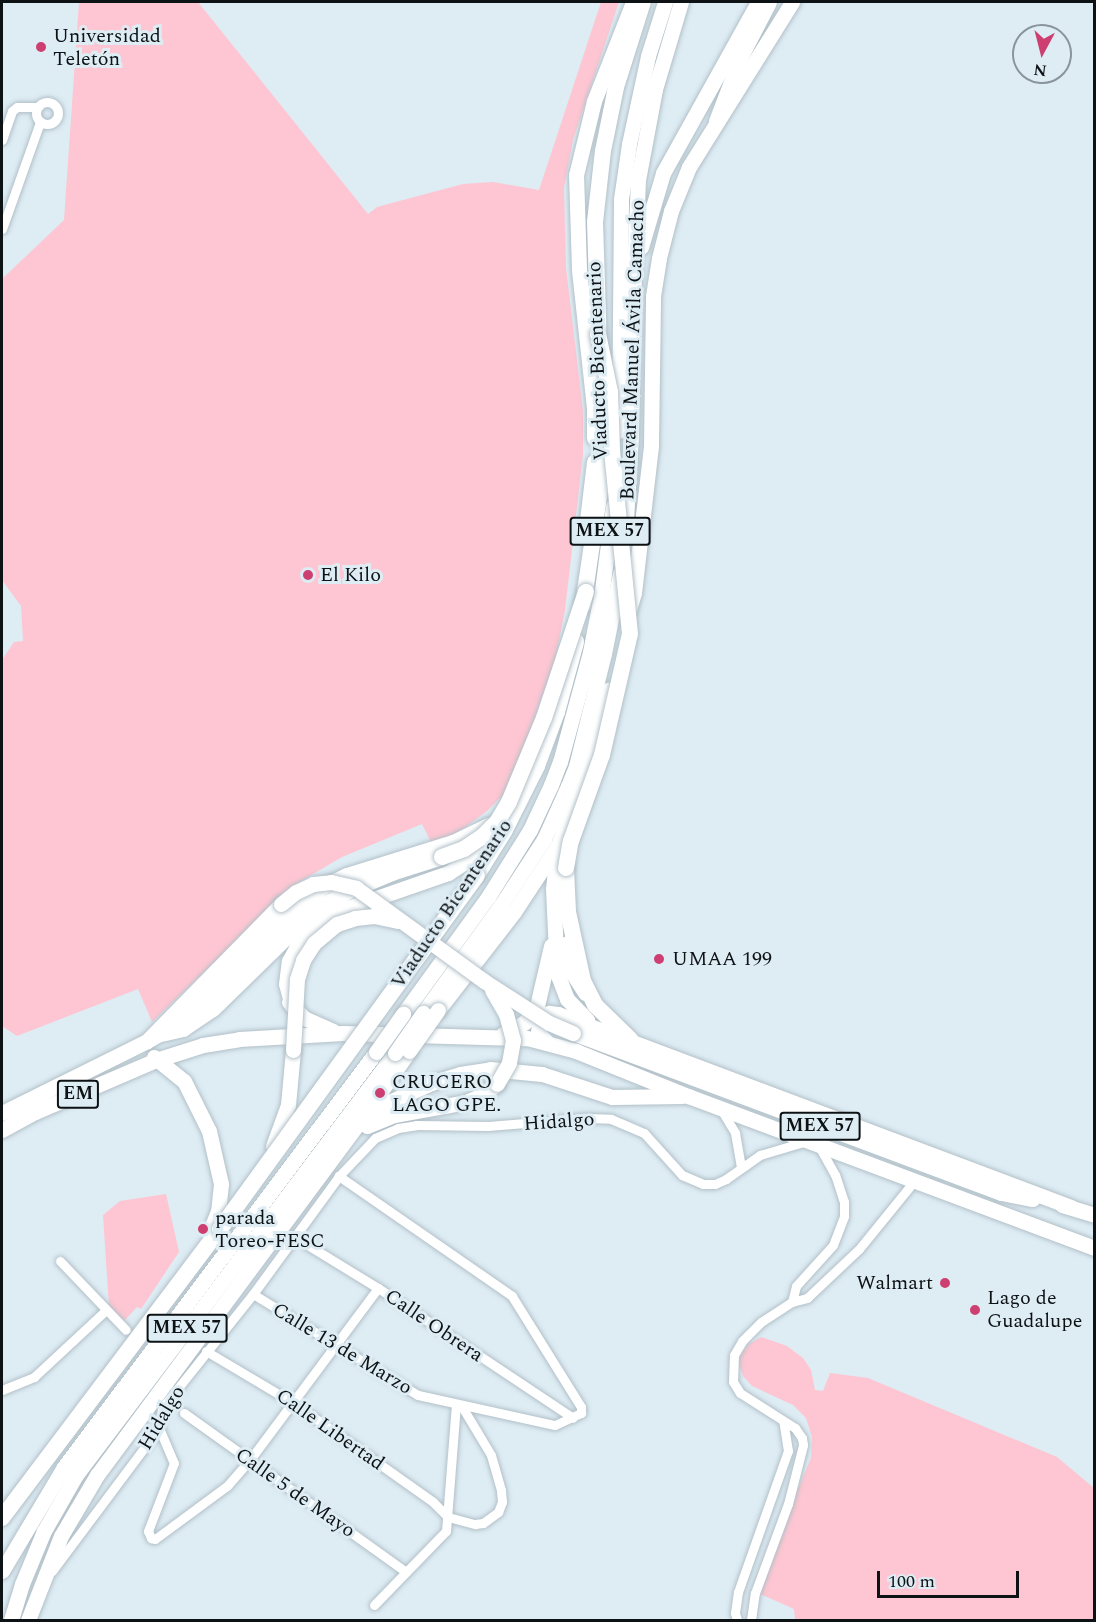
<!DOCTYPE html>
<meta charset="utf-8">
<style>
body{margin:0}
#map{position:relative;width:1096px;height:1622px;overflow:hidden;background:#deecf4;font-family:Spectral,serif}
div>[style]{position:absolute}
[style*='--x']{left:calc(var(--x)*1px);top:calc(var(--y)*1px);width:calc(var(--w)*1px);rotate:calc(var(--a)*1deg)}
.green>*{inset:0;background:#fdc6d2}
.roads{filter:drop-shadow(0 0 2px #b2c0c8) drop-shadow(0 0 2px #b2c0c8)}
.minor>*{height:9px;margin:-4.5px;padding:0 4.5px;transform-origin:4.5px;border-radius:4.5px;background:#fff}
.minor>.ring{margin:-4.5px;padding:0;box-sizing:content-box;background:none;border:9px solid #fff;border-radius:50%}
.primary>*{height:15px;margin:-7.5px;padding:0 7.5px;transform-origin:7.5px;border-radius:7.5px;background:#fff}
.trunk>*{height:15px;margin:-7.5px;padding:0 7.5px;transform-origin:7.5px;border-radius:7.5px;background:#fff}
.motorway>*{height:16px;margin:-8px;padding:0 8px;transform-origin:8px;border-radius:8px;background:#fff}
.bridges{filter:drop-shadow(0 0 2px #b2c0c8) drop-shadow(0 0 2px #b2c0c8)}
.primary-bridge>*{height:15px;margin:-7.5px;padding:0 7.5px;transform-origin:7.5px;border-radius:7.5px;background:#fff}
.trunk-bridge>*{height:15px;margin:-7.5px;padding:0 7.5px;transform-origin:7.5px;border-radius:7.5px;background:#fff}
.motorway-bridge>*{height:16px;margin:-8px;padding:0 8px;transform-origin:8px;border-radius:8px;background:#fff}
.dots>*{width:16px;height:16px;translate:-50% -50%;box-sizing:border-box;border:3px solid #deecf4;border-radius:50%}
span{translate:-50% -50%;white-space:nowrap;text-align:center;line-height:1.15;-webkit-text-stroke:6px #deecf4;paint-order:stroke}
.shield-label span{padding:2px 4px;background:#deecf4;border:2px solid;border-radius:4px;-webkit-text-stroke-width:0}
.shield-label{font-size:18px;color:#0d1215;font-weight:700}
.poi-label{font-size:20px;color:#0d1215}
.left{translate:0 -50%;text-align:left}
.right{translate:-100% -50%;text-align:right}
.street-label{font-size:20px;color:#0d1215}
.frame{position:absolute;inset:0;border:3px solid #0d1215;pointer-events:none}
.north{position:absolute;left:1012px;top:24px;width:60px;height:60px;box-sizing:border-box;background:#deecf4;border:2px solid #8a959b;border-radius:50%;rotate:187deg;font-size:16px;font-weight:700;line-height:24px;text-align:center;color:#0d1215}
.north::after{content:'';display:block;margin:auto;width:21px;height:27px;background:#cc3f70;clip-path:polygon(50% 0,100% 100%,50% 72%,0 100%)}
.scale{position:absolute;left:877px;top:1571px;width:142px;height:27px;box-sizing:border-box;border:3px solid #0d1215;border-top:0;padding-left:8px;font-size:18px;line-height:21px;white-space:nowrap;color:#0d1215;-webkit-text-stroke:4px #deecf4;paint-order:stroke}
</style>
<div id="map">
<div class="green">
<i style="clip-path:polygon(79px 2px,198px 2px,368px 214px,377px 207px,463px 184px,493px 182px,539px 190px,601px 2px,619px 2px,573px 140px,564px 188px,566px 268px,583px 411px,583px 454px,565px 610px,555px 660px,509px 789px,487px 811px,457px 833px,431px 842px,422px 824px,342px 857px,296px 884px,152px 1022px,138px 989px,17px 1036px,2px 1026px,2px 660px,14px 642px,23px 641px,21px 606px,2px 580px,2px 279px,64px 220px)"></i>
<i style="clip-path:polygon(166px 1194px,179px 1252px,141px 1309px,137px 1307px,124px 1321px,109px 1307px,103px 1215px,120px 1201px)"></i>
<i style="clip-path:polygon(761px 1337px,787px 1346px,803px 1358px,811px 1370px,815px 1390px,823px 1391px,830px 1373px,868px 1378px,1057px 1457px,1094px 1488px,1094px 1620px,795px 1620px,794px 1609px,758px 1593px,764px 1568px,811px 1458px,812px 1437px,806px 1418px,793px 1405px,752px 1386px,743px 1376px,739px 1364px,741px 1354px,749px 1344px)"></i>
</div>
<div class="roads">
<div class="minor">
<i class="ring" style="left:36px;top:102px;width:13px;height:13px"></i>
<i style="--x:2;--y:140;--w:31;--a:-71"></i>
<i style="--x:12;--y:111;--w:6;--a:-39"></i>
<i style="--x:17;--y:107;--w:21;--a:0"></i>
<i style="--x:2;--y:229;--w:114;--a:-70.4"></i>
<i style="--x:722;--y:1111;--w:26;--a:59"></i>
<i style="--x:735;--y:1133;--w:34;--a:80"></i>
<i style="--x:293;--y:1236;--w:100;--a:31.5"></i>
<i style="--x:378;--y:1288;--w:234;--a:33.7"></i>
<i style="--x:60;--y:1261;--w:95;--a:46.3"></i>
<i style="--x:253;--y:1294;--w:193;--a:31.5"></i>
<i style="--x:418;--y:1395;--w:140;--a:12.4"></i>
<i style="--x:555;--y:1425;--w:29;--a:-25"></i>
<i style="--x:581;--y:1413;--w:6;--a:-90"></i>
<i style="--x:581;--y:1407;--w:131;--a:-121.9"></i>
<i style="--x:512;--y:1296;--w:211;--a:-145.3"></i>
<i style="--x:792;--y:1302;--w:16;--a:-76"></i>
<i style="--x:796;--y:1286;--w:55;--a:-47.9"></i>
<i style="--x:833;--y:1245;--w:31;--a:-69"></i>
<i style="--x:844;--y:1216;--w:14;--a:-90"></i>
<i style="--x:844;--y:1202;--w:28;--a:-108"></i>
<i style="--x:835;--y:1175;--w:33;--a:-119"></i>
<i style="--x:206;--y:1351;--w:100;--a:30.7"></i>
<i style="--x:292;--y:1402;--w:173;--a:35.3"></i>
<i style="--x:433;--y:1502;--w:21;--a:45"></i>
<i style="--x:448;--y:1517;--w:28;--a:15"></i>
<i style="--x:475;--y:1524;--w:8;--a:-7"></i>
<i style="--x:483;--y:1523;--w:19;--a:-36"></i>
<i style="--x:498;--y:1512;--w:11;--a:-68"></i>
<i style="--x:502;--y:1502;--w:12;--a:-95"></i>
<i style="--x:501;--y:1490;--w:36;--a:-106"></i>
<i style="--x:491;--y:1455;--w:58;--a:-121"></i>
<i style="--x:2;--y:1390;--w:35;--a:-22"></i>
<i style="--x:34;--y:1377;--w:98;--a:-42.9"></i>
<i style="--x:184;--y:1413;--w:273;--a:35.6"></i>
<i style="--x:159;--y:1428;--w:38;--a:67"></i>
<i style="--x:174;--y:1463;--w:73;--a:110.9"></i>
<i style="--x:148;--y:1531;--w:8;--a:67"></i>
<i style="--x:151;--y:1538;--w:4;--a:14"></i>
<i style="--x:155;--y:1539;--w:89;--a:-36.4"></i>
<i style="--x:227;--y:1486;--w:33;--a:-49"></i>
<i style="--x:249;--y:1461;--w:216;--a:-53.3"></i>
<i style="--x:52;--y:1571;--w:179;--a:-53.2"></i>
<i style="--x:159;--y:1428;--w:20;--a:-81"></i>
<i style="--x:162;--y:1408;--w:146;--a:-51.4"></i>
<i style="--x:253;--y:1294;--w:146;--a:-53.9"></i>
<i style="--x:339;--y:1176;--w:52;--a:-46.5"></i>
<i style="--x:375;--y:1138;--w:25;--a:-23"></i>
<i style="--x:398;--y:1128;--w:18;--a:-9"></i>
<i style="--x:416;--y:1125;--w:72;--a:0.8"></i>
<i style="--x:488;--y:1126;--w:99;--a:-4.6"></i>
<i style="--x:587;--y:1118;--w:24;--a:2"></i>
<i style="--x:611;--y:1119;--w:36;--a:23"></i>
<i style="--x:644;--y:1133;--w:57;--a:47.9"></i>
<i style="--x:682;--y:1175;--w:23;--a:23"></i>
<i style="--x:703;--y:1184;--w:12;--a:0"></i>
<i style="--x:715;--y:1184;--w:12;--a:-24"></i>
<i style="--x:726;--y:1179;--w:42;--a:-35.2"></i>
<i style="--x:760;--y:1155;--w:49;--a:-16.6"></i>
<i style="--x:374;--y:1605;--w:103;--a:-45.8"></i>
<i style="--x:446;--y:1531;--w:127;--a:-85.5"></i>
<i style="--x:737;--y:1620;--w:7;--a:-106"></i>
<i style="--x:735;--y:1613;--w:21;--a:-82"></i>
<i style="--x:738;--y:1592;--w:150;--a:-70.5"></i>
<i style="--x:788;--y:1451;--w:30;--a:-99"></i>
<i style="--x:751;--y:1620;--w:27;--a:-82"></i>
<i style="--x:755;--y:1593;--w:95;--a:-69.7"></i>
<i style="--x:788;--y:1504;--w:61;--a:-75.7"></i>
<i style="--x:803;--y:1445;--w:7;--a:-98"></i>
<i style="--x:802;--y:1438;--w:12;--a:-125"></i>
<i style="--x:795;--y:1428;--w:65;--a:-147.5"></i>
<i style="--x:740;--y:1393;--w:13;--a:-122"></i>
<i style="--x:733;--y:1382;--w:27;--a:-88"></i>
<i style="--x:734;--y:1355;--w:16;--a:-60"></i>
<i style="--x:742;--y:1341;--w:27;--a:-45"></i>
<i style="--x:761;--y:1322;--w:37;--a:-33"></i>
<i style="--x:792;--y:1302;--w:16;--a:-15"></i>
<i style="--x:807;--y:1298;--w:71;--a:-43.3"></i>
<i style="--x:859;--y:1249;--w:89;--a:-50.9"></i>
</div>
<div class="primary">
<i style="--x:594;--y:438;--w:30;--a:-90"></i>
<i style="--x:594;--y:408;--w:140;--a:-96.2"></i>
<i style="--x:579;--y:269;--w:94;--a:-91.8"></i>
<i style="--x:576;--y:175;--w:76;--a:-76.3"></i>
<i style="--x:594;--y:101;--w:106;--a:-68.5"></i>
<i style="--x:585;--y:537;--w:76;--a:-83.2"></i>
<i style="--x:629;--y:610;--w:18;--a:-74"></i>
<i style="--x:634;--y:593;--w:149;--a:-83.4"></i>
<i style="--x:651;--y:445;--w:149;--a:-89.2"></i>
<i style="--x:653;--y:296;--w:38;--a:-81"></i>
<i style="--x:659;--y:258;--w:49;--a:-75.7"></i>
<i style="--x:671;--y:211;--w:48;--a:-67.8"></i>
<i style="--x:689;--y:167;--w:195;--a:-58"></i>
<i style="--x:557;--y:851;--w:38;--a:96"></i>
<i style="--x:553;--y:889;--w:84;--a:87.3"></i>
<i style="--x:557;--y:973;--w:28;--a:69"></i>
<i style="--x:567;--y:999;--w:29;--a:46"></i>
<i style="--x:565;--y:944;--w:24;--a:81"></i>
<i style="--x:569;--y:968;--w:30;--a:57"></i>
<i style="--x:289;--y:1002;--w:22;--a:47"></i>
<i style="--x:304;--y:1018;--w:32;--a:24"></i>
<i style="--x:292;--y:1006;--w:23;--a:-105"></i>
<i style="--x:286;--y:984;--w:23;--a:-83"></i>
<i style="--x:289;--y:961;--w:26;--a:-61"></i>
<i style="--x:302;--y:938;--w:22;--a:-43"></i>
<i style="--x:318;--y:923;--w:21;--a:-31"></i>
<i style="--x:336;--y:912;--w:119;--a:-19.2"></i>
<i style="--x:448;--y:873;--w:49;--a:-32.4"></i>
<i style="--x:438;--y:1010;--w:124;--a:-52.2"></i>
<i style="--x:514;--y:912;--w:80;--a:-56.7"></i>
<i style="--x:558;--y:845;--w:83;--a:-68.1"></i>
<i style="--x:589;--y:768;--w:81;--a:-75.8"></i>
<i style="--x:573;--y:1033;--w:457;--a:20.5"></i>
<i style="--x:1001;--y:1193;--w:32;--a:11"></i>
<i style="--x:503;--y:1034;--w:24;--a:-28"></i>
<i style="--x:524;--y:1023;--w:21;--a:-53"></i>
<i style="--x:537;--y:1006;--w:62;--a:-76.9"></i>
<i style="--x:147;--y:1041;--w:34;--a:-30"></i>
<i style="--x:177;--y:1024;--w:18;--a:-38"></i>
<i style="--x:191;--y:1013;--w:153;--a:-45"></i>
<i style="--x:299;--y:905;--w:31;--a:-37"></i>
<i style="--x:324;--y:886;--w:25;--a:-26"></i>
<i style="--x:347;--y:875;--w:111;--a:-17.3"></i>
<i style="--x:453;--y:842;--w:39;--a:-26"></i>
<i style="--x:547;--y:1042;--w:13;--a:-135"></i>
<i style="--x:538;--y:1033;--w:12;--a:-85"></i>
<i style="--x:539;--y:1021;--w:13;--a:-39"></i>
<i style="--x:549;--y:1013;--w:9;--a:6"></i>
<i style="--x:558;--y:1014;--w:548;--a:20.62"></i>
<i style="--x:154;--y:1057;--w:38;--a:39"></i>
<i style="--x:184;--y:1081;--w:56;--a:63.4"></i>
<i style="--x:209;--y:1131;--w:54;--a:77.2"></i>
<i style="--x:221;--y:1184;--w:27;--a:96"></i>
<i style="--x:218;--y:1211;--w:18;--a:112"></i>
<i style="--x:2;--y:1113;--w:162;--a:-26.4"></i>
<i style="--x:147;--y:1041;--w:192;--a:-45.6"></i>
<i style="--x:366;--y:1117;--w:27;--a:-33"></i>
<i style="--x:389;--y:1102;--w:46;--a:-24.3"></i>
<i style="--x:431;--y:1083;--w:30;--a:-17"></i>
<i style="--x:460;--y:1074;--w:30;--a:-9"></i>
<i style="--x:490;--y:1069;--w:52;--a:5.5"></i>
<i style="--x:542;--y:1074;--w:74;--a:18.2"></i>
<i style="--x:612;--y:1097;--w:70;--a:-0.8"></i>
<i style="--x:367;--y:1126;--w:29;--a:-22"></i>
<i style="--x:394;--y:1115;--w:73;--a:-10.2"></i>
<i style="--x:466;--y:1102;--w:15;--a:-23"></i>
<i style="--x:480;--y:1096;--w:21;--a:-35"></i>
<i style="--x:2;--y:1130;--w:38;--a:-29"></i>
<i style="--x:35;--y:1112;--w:132;--a:-23.3"></i>
<i style="--x:156;--y:1060;--w:49;--a:-17.7"></i>
<i style="--x:203;--y:1045;--w:36;--a:-9"></i>
<i style="--x:239;--y:1039;--w:104;--a:-3.3"></i>
<i style="--x:343;--y:1033;--w:184;--a:1.6"></i>
<i style="--x:527;--y:1038;--w:51;--a:14.9"></i>
<i style="--x:576;--y:1051;--w:121;--a:21.9"></i>
<i style="--x:688;--y:1096;--w:434;--a:20.5"></i>
<i style="--x:273;--y:1146;--w:44;--a:-69.9"></i>
<i style="--x:288;--y:1105;--w:55;--a:-84.8"></i>
<i style="--x:1062;--y:1205;--w:34;--a:17"></i>
<i style="--x:28;--y:1620;--w:90;--a:-68.6"></i>
<i style="--x:61;--y:1536;--w:71;--a:-59.5"></i>
<i style="--x:97;--y:1475;--w:441;--a:-53.4"></i>
<i style="--x:360;--y:1121;--w:85;--a:-55"></i>
</div>
<div class="trunk">
<i style="--x:716;--y:121;--w:67;--a:-69.1"></i>
<i style="--x:740;--y:58;--w:63;--a:-62.6"></i>
<i style="--x:641;--y:247;--w:77;--a:-73.4"></i>
<i style="--x:663;--y:173;--w:196;--a:-60.9"></i>
<i style="--x:619;--y:431;--w:232;--a:-89.5"></i>
<i style="--x:621;--y:199;--w:56;--a:-81.7"></i>
<i style="--x:629;--y:144;--w:90;--a:-77.8"></i>
<i style="--x:648;--y:56;--w:57;--a:-72.5"></i>
<i style="--x:625;--y:536;--w:100;--a:-86.6"></i>
<i style="--x:631;--y:436;--w:137;--a:-89.2"></i>
<i style="--x:633;--y:299;--w:119;--a:-87.6"></i>
<i style="--x:638;--y:180;--w:93;--a:-79.4"></i>
<i style="--x:655;--y:89;--w:91;--a:-73.4"></i>
<i style="--x:423;--y:1013;--w:133;--a:-54.2"></i>
<i style="--x:501;--y:905;--w:79;--a:-56.9"></i>
<i style="--x:544;--y:839;--w:58;--a:-65.6"></i>
<i style="--x:568;--y:786;--w:22;--a:-68"></i>
<i style="--x:576;--y:766;--w:115;--a:-76"></i>
<i style="--x:604;--y:654;--w:82;--a:-78.7"></i>
<i style="--x:403;--y:1014;--w:145;--a:-54"></i>
<i style="--x:488;--y:897;--w:79;--a:-57.9"></i>
<i style="--x:530;--y:830;--w:50;--a:-65"></i>
<i style="--x:551;--y:785;--w:25;--a:-69"></i>
<i style="--x:560;--y:762;--w:114;--a:-74.7"></i>
<i style="--x:590;--y:652;--w:63;--a:-79"></i>
<i style="--x:602;--y:590;--w:85;--a:-82.5"></i>
<i style="--x:2;--y:1571;--w:121;--a:-59.2"></i>
<i style="--x:64;--y:1467;--w:519;--a:-53.06"></i>
<i style="--x:11;--y:1620;--w:38;--a:-73"></i>
<i style="--x:22;--y:1584;--w:57;--a:-67.5"></i>
<i style="--x:44;--y:1531;--w:64;--a:-60.3"></i>
<i style="--x:76;--y:1475;--w:529;--a:-52.91"></i>
</div>
<div class="motorway">
<i style="--x:599;--y:349;--w:127;--a:-91.8"></i>
<i style="--x:595;--y:222;--w:71;--a:-83.6"></i>
<i style="--x:603;--y:151;--w:65;--a:-78.5"></i>
<i style="--x:616;--y:87;--w:89;--a:-72.4"></i>
<i style="--x:583;--y:605;--w:116;--a:-81.6"></i>
<i style="--x:600;--y:490;--w:88;--a:-88"></i>
<i style="--x:566;--y:868;--w:44;--a:87.4"></i>
<i style="--x:568;--y:912;--w:71;--a:77.7"></i>
<i style="--x:583;--y:981;--w:27;--a:63"></i>
<i style="--x:595;--y:1005;--w:49;--a:44.2"></i>
<i style="--x:477;--y:875;--w:53;--a:-58.1"></i>
<i style="--x:505;--y:830;--w:72;--a:-63.4"></i>
<i style="--x:537;--y:766;--w:58;--a:-69.7"></i>
<i style="--x:557;--y:712;--w:73;--a:-74.8"></i>
<i style="--x:157;--y:1035;--w:27;--a:-13"></i>
<i style="--x:183;--y:1029;--w:36;--a:-34"></i>
<i style="--x:213;--y:1009;--w:122;--a:-44.3"></i>
<i style="--x:300;--y:924;--w:29;--a:-38"></i>
<i style="--x:323;--y:906;--w:30;--a:-30"></i>
<i style="--x:349;--y:891;--w:47;--a:-22.7"></i>
<i style="--x:392;--y:873;--w:52;--a:-17.7"></i>
<i style="--x:2;--y:1518;--w:362;--a:-53"></i>
</div>
</div>
<div class="bridges">
<div class="primary-bridge">
<i style="--x:281;--y:904;--w:19;--a:-39"></i>
<i style="--x:296;--y:892;--w:19;--a:-25"></i>
<i style="--x:313;--y:884;--w:18;--a:-6"></i>
<i style="--x:331;--y:882;--w:26;--a:13"></i>
<i style="--x:356;--y:888;--w:158;--a:36"></i>
<i style="--x:484;--y:981;--w:77;--a:32.9"></i>
<i style="--x:549;--y:1023;--w:26;--a:23"></i>
<i style="--x:492;--y:990;--w:28;--a:60"></i>
<i style="--x:506;--y:1014;--w:27;--a:75"></i>
<i style="--x:513;--y:1040;--w:23;--a:100"></i>
<i style="--x:509;--y:1063;--w:24;--a:120"></i>
<i style="--x:293;--y:1050;--w:71;--a:-86.8"></i>
<i style="--x:297;--y:979;--w:20;--a:-72"></i>
<i style="--x:303;--y:960;--w:20;--a:-57"></i>
<i style="--x:314;--y:943;--w:30;--a:-40"></i>
<i style="--x:337;--y:924;--w:19;--a:-18"></i>
<i style="--x:355;--y:918;--w:19;--a:-6"></i>
<i style="--x:374;--y:916;--w:24;--a:12"></i>
<i style="--x:409;--y:1051;--w:50;--a:-54.7"></i>
</div>
<div class="trunk-bridge">
<i style="--x:376;--y:1052;--w:47;--a:-54.6"></i>
<i style="--x:395;--y:1053;--w:49;--a:-55"></i>
</div>
<div class="motorway-bridge">
<i style="--x:442;--y:857;--w:23;--a:-20"></i>
<i style="--x:464;--y:849;--w:22;--a:-34"></i>
<i style="--x:482;--y:837;--w:21;--a:-45"></i>
<i style="--x:497;--y:822;--w:23;--a:-59"></i>
<i style="--x:509;--y:802;--w:91;--a:-67.4"></i>
<i style="--x:544;--y:718;--w:133;--a:-71.6"></i>
<i style="--x:566;--y:868;--w:27;--a:-80"></i>
<i style="--x:571;--y:841;--w:91;--a:-70.2"></i>
<i style="--x:602;--y:755;--w:124;--a:-77"></i>
<i style="--x:630;--y:634;--w:185;--a:-95.6"></i>
<i style="--x:612;--y:450;--w:58;--a:-92"></i>
<i style="--x:610;--y:392;--w:59;--a:-101.7"></i>
<i style="--x:220;--y:1229;--w:437;--a:-54"></i>
</div>
</div>
<div class="dots">
<i style="left:41px;top:47px;background:#cc3f70"></i>
<i style="left:308px;top:575px;background:#cc3f70"></i>
<i style="left:659px;top:959px;background:#cc3f70"></i>
<i style="left:380px;top:1093px;background:#cc3f70"></i>
<i style="left:203px;top:1229px;background:#cc3f70"></i>
<i style="left:945px;top:1283px;background:#cc3f70"></i>
<i style="left:975px;top:1310px;background:#cc3f70"></i>
</div>
<div class="shield-label">
<span style="left:610px;top:531px">MEX 57</span>
<span style="left:78px;top:1094px">EM</span>
<span style="left:820px;top:1126px">MEX 57</span>
<span style="left:187px;top:1328px">MEX 57</span>
</div>
<div class="poi-label">
<span class="left" style="left:53px;top:48px">Universidad<br>Teletón</span>
<span class="left" style="left:320px;top:575px">El Kilo</span>
<span class="left" style="left:672px;top:959px">UMAA 199</span>
<span class="left" style="left:392px;top:1094px">CRUCERO<br>LAGO GPE.</span>
<span class="left" style="left:215px;top:1230px">parada<br>Toreo-FESC</span>
<span class="right" style="left:933px;top:1283px">Walmart</span>
<span class="left" style="left:987px;top:1310px">Lago de<br>Guadalupe</span>
</div>
<div class="street-label">
<span style="left:633px;top:350px;rotate:-88deg">Boulevard Manuel Ávila Camacho</span>
<span style="left:598px;top:361px;rotate:-92deg">Viaducto Bicentenario</span>
<span style="left:452px;top:904px;rotate:-56deg">Viaducto Bicentenario</span>
<span style="left:559px;top:1122px;rotate:-4deg">Hidalgo</span>
<span style="left:434px;top:1326px;rotate:34deg">Calle Obrera</span>
<span style="left:342px;top:1349px;rotate:31deg">Calle 13 de Marzo</span>
<span style="left:162px;top:1418px;rotate:-59deg">Hidalgo</span>
<span style="left:330px;top:1430px;rotate:35deg">Calle Libertad</span>
<span style="left:295px;top:1493px;rotate:35deg">Calle 5 de Mayo</span>
</div>
<div class="frame"></div>
<div class="north">N</div>
<div class="scale">100 m</div>
</div>
